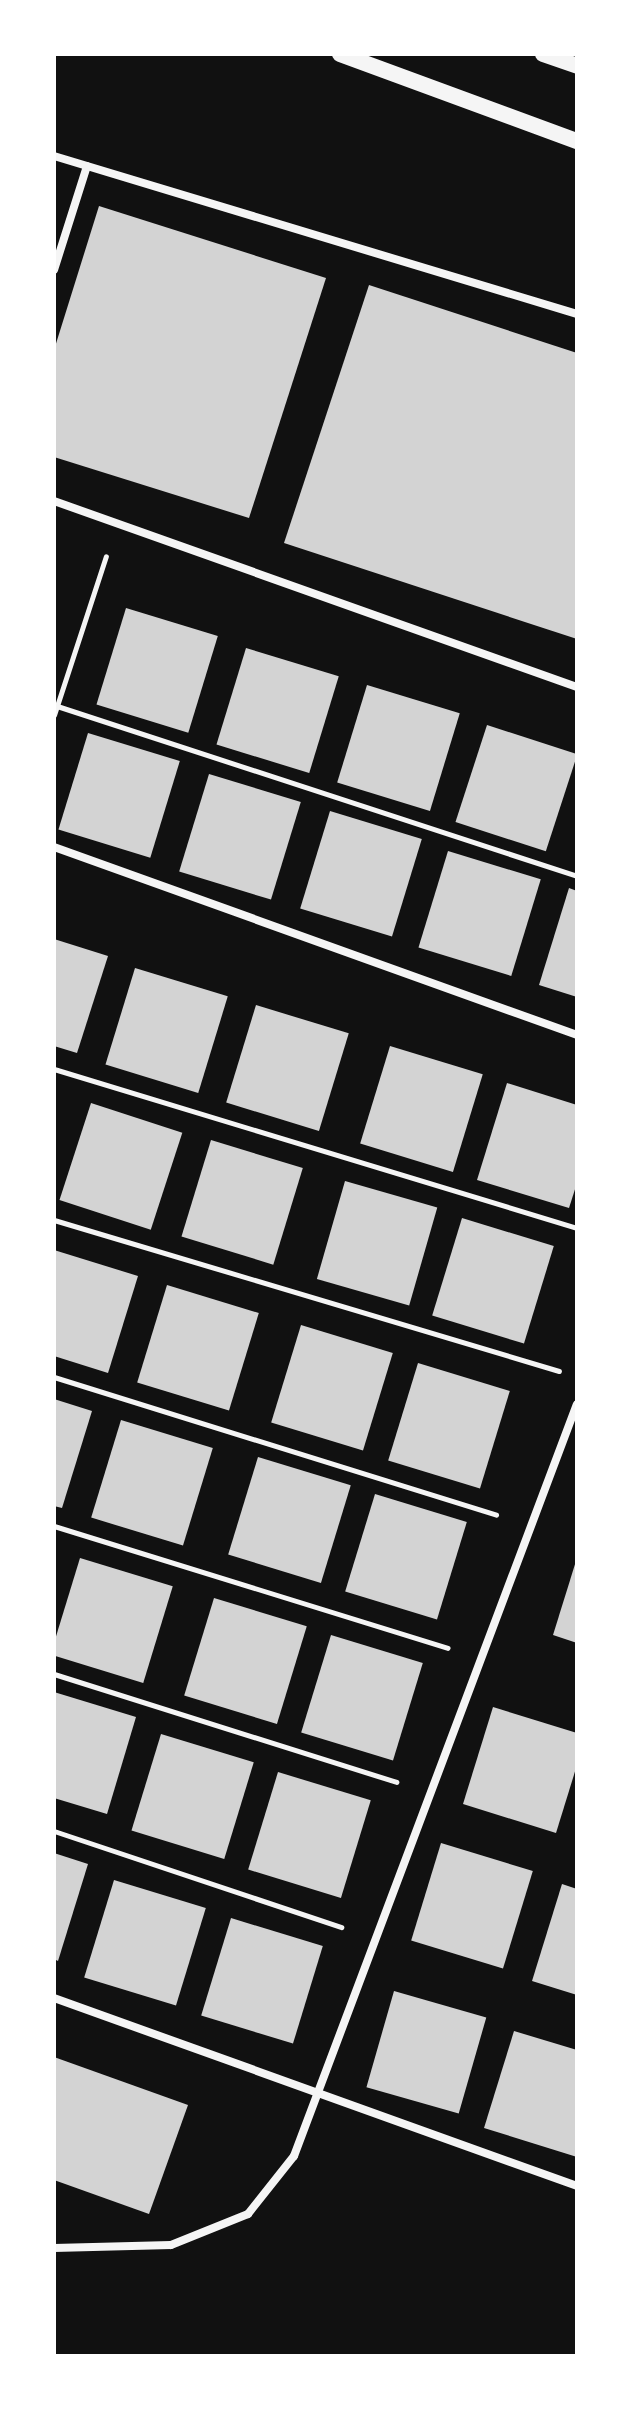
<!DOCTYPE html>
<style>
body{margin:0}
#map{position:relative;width:631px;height:2410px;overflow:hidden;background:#111;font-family:Mulish,sans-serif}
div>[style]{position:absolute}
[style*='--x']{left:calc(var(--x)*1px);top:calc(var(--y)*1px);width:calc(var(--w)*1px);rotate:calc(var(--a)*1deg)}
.building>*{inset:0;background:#d3d3d3;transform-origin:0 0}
.path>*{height:5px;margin:-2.5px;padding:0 2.5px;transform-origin:2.5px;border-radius:2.5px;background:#f5f5f5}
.minor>*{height:8px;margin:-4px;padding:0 4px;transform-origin:4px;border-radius:4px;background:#f5f5f5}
.secondary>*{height:16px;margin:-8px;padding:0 8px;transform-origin:8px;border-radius:8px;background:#f5f5f5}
span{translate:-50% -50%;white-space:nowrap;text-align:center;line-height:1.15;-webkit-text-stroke:7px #fff;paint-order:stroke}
.frame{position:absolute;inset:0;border:56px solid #fff;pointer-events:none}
</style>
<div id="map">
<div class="building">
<i style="clip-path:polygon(99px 206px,326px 278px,249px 518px,54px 457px,54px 350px)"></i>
<i style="clip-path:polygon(369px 285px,577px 353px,577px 639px,284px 543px)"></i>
<i style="left:126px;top:608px;width:96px;height:101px;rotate:17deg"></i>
<i style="left:246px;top:648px;width:97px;height:101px;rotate:17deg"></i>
<i style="left:367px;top:685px;width:97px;height:102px;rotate:17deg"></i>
<i style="left:487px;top:725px;width:95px;height:102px;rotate:18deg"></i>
<i style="left:88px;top:733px;width:96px;height:101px;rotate:17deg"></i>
<i style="left:209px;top:774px;width:96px;height:102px;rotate:17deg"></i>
<i style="left:330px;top:811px;width:96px;height:102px;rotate:17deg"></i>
<i style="left:448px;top:851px;width:97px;height:101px;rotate:17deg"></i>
<i style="clip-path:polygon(569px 888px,577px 891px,577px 997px,539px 985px)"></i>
<i style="clip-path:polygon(54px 939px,108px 956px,77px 1053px,54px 1046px)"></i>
<i style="left:135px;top:968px;width:97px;height:101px;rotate:17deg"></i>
<i style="left:256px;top:1005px;width:97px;height:102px;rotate:17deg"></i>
<i style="left:390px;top:1046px;width:97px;height:102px;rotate:17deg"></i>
<i style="clip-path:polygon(507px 1083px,577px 1105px,577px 1183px,569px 1208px,477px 1180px)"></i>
<i style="left:91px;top:1103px;width:96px;height:102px;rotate:18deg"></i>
<i style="left:211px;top:1140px;width:96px;height:101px;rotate:17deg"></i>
<i style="left:345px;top:1181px;width:96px;height:102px;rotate:16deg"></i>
<i style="left:462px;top:1218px;width:96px;height:102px;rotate:17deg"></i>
<i style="clip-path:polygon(54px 1250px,138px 1276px,108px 1373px,54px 1356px)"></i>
<i style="left:167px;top:1285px;width:96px;height:102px;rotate:17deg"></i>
<i style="left:301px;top:1325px;width:96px;height:102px;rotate:17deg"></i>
<i style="left:418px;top:1363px;width:96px;height:102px;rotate:17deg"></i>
<i style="clip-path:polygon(54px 1399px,92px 1411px,62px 1508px,54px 1506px)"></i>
<i style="left:121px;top:1420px;width:96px;height:102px;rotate:17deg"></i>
<i style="left:258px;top:1457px;width:97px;height:102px;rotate:17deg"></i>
<i style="left:375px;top:1494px;width:96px;height:102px;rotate:17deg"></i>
<i style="left:80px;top:1558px;width:97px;height:101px;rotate:17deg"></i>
<i style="clip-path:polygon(576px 1561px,577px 1562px,577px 1643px,553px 1635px)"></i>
<i style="left:214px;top:1598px;width:97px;height:102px;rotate:17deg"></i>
<i style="left:331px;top:1635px;width:96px;height:102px;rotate:17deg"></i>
<i style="clip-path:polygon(54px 1692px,136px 1717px,107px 1814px,54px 1798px)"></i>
<i style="clip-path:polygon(493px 1707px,577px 1733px,577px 1765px,556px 1833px,463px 1804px)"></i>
<i style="left:161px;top:1734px;width:97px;height:101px;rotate:17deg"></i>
<i style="left:278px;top:1772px;width:97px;height:102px;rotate:17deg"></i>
<i style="left:441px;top:1843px;width:96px;height:102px;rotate:17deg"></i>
<i style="clip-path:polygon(54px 1853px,88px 1864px,58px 1961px,54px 1959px)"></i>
<i style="left:114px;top:1880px;width:96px;height:102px;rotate:17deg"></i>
<i style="clip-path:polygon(562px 1884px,577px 1889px,577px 1995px,532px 1981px)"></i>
<i style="left:231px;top:1918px;width:96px;height:102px;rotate:17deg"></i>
<i style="left:394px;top:1991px;width:96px;height:100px;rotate:16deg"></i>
<i style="clip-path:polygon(514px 2031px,577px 2050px,577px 2157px,484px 2128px)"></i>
<i style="clip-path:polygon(54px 2057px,188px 2105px,149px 2214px,54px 2180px)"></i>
</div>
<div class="path">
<i style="--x:57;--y:706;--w:547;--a:18.1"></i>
<i style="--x:54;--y:715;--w:167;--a:-71.9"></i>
<i style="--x:54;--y:1069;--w:547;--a:16.91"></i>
<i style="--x:54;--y:1220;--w:527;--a:16.65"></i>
<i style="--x:54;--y:1377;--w:463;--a:17.3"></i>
<i style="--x:54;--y:1526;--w:412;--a:17.2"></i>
<i style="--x:54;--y:1674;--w:359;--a:17.5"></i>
<i style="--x:54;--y:1831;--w:303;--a:18.5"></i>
</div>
<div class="minor">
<i style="--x:54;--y:156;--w:546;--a:16.81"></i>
<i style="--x:54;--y:270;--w:109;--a:-72.4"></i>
<i style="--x:54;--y:501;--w:555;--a:19.58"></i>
<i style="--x:54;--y:847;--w:556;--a:19.77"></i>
<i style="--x:54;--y:1998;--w:556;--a:19.77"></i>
<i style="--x:54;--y:2248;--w:117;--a:-1.5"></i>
<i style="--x:171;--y:2245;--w:83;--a:-21.9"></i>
<i style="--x:248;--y:2214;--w:74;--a:-51.6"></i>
<i style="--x:294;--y:2156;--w:803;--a:-69.38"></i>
</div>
<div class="secondary">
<i style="--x:340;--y:54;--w:252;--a:20.2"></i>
<i style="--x:543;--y:54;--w:36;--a:19"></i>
</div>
<div class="frame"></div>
</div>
